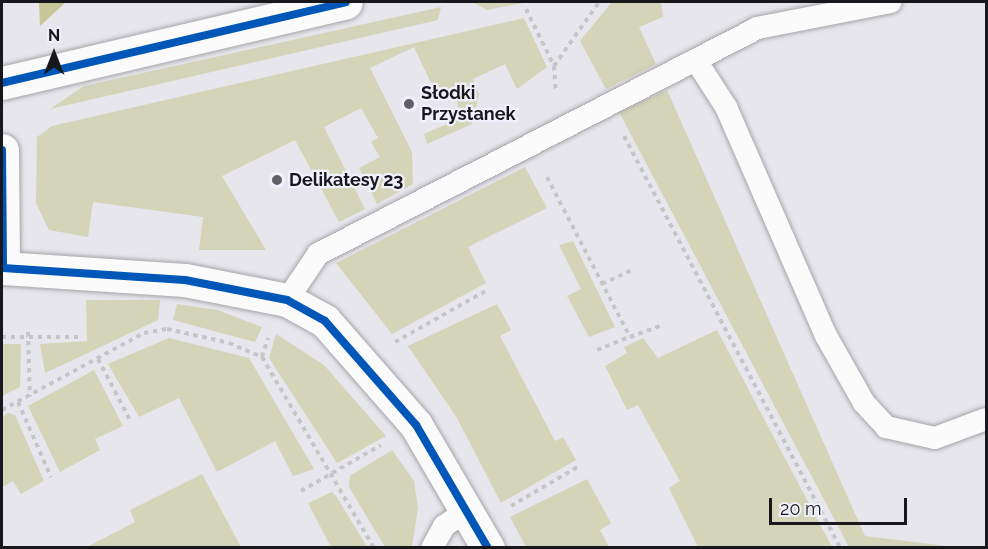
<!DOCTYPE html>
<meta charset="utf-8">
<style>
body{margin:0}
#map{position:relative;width:988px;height:549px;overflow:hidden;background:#e6e6ec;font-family:Raleway,sans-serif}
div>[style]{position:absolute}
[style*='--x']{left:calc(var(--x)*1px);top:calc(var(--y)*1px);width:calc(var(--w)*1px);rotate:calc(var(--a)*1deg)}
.green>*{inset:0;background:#d4d4b9}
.forest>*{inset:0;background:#c7c698}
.path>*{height:4px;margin-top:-2px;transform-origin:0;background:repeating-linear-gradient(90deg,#c6c6c9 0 4.5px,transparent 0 9px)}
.roads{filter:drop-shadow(0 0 2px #a5a5a9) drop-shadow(0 0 2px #a5a5a9)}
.lane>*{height:22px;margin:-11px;padding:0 11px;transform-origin:11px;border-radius:11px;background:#fbfbfc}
.street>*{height:33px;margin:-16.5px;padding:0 16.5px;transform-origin:16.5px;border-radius:16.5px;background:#fbfbfc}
.secondary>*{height:33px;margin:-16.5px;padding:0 16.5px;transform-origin:16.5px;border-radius:16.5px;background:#fbfbfc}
.cycleway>*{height:8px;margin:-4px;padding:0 4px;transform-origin:4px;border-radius:4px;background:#0057b8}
.dots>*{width:16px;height:16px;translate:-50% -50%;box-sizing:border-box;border:3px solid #f0f1fc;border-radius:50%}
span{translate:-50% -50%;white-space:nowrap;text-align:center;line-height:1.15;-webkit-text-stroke:4.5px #f0f1fc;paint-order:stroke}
.poi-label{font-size:18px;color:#18181c;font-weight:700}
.left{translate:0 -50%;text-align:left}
.frame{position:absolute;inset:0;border:3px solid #18181c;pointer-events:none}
.north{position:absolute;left:24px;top:24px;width:60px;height:60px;-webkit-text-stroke:4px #f0f1fc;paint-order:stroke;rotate:0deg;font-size:16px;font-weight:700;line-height:24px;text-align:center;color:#18181c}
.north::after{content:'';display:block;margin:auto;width:21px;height:27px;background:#18181c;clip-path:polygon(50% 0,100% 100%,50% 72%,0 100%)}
.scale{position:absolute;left:769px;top:498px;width:138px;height:27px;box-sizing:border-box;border:3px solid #18181c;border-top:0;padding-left:8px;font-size:18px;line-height:21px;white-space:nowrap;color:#18181c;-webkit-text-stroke:4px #f0f1fc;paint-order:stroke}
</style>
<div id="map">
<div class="green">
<i style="clip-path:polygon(472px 2px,529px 2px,487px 10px)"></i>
<i style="clip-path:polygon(612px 2px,661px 2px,663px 17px,639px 27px,656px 64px,606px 89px,580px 41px)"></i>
<i style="clip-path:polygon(441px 7px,438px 20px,50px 109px,84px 86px)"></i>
<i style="clip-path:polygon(524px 18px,547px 67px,517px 89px,505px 64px,473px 79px,479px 94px,472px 124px,427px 144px,424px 134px,454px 121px,458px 104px,451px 94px,438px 98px,414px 47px,370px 68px,412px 152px,413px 184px,377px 204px,359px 168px,380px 157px,371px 142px,378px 138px,361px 108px,324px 127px,365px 209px,339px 222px,295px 140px,222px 176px,266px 250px,199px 250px,203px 217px,93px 202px,88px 237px,49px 230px,36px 203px,37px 137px,52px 126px)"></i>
<i style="clip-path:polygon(667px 90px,865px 536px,955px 547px,849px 547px,619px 112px)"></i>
<i style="clip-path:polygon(525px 167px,547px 208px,468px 247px,486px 283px,392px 334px,336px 263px)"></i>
<i style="clip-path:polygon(573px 241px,615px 327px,589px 337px,567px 296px,581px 289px,559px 245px)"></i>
<i style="clip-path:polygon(86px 300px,160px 300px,158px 320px,45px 373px,40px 344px,87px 341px)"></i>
<i style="clip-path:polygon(177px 304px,217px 310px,262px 327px,255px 342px,173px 320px)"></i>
<i style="clip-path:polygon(497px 304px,511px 330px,500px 336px,555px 441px,563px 437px,576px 460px,501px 503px,457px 418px,408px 346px)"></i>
<i style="clip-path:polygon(717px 330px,832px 547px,698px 547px,669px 488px,680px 481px,638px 405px,627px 410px,605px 366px,627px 353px,624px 347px,643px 338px,658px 358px)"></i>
<i style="clip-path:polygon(276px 334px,324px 365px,386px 436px,337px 463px,269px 358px)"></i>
<i style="clip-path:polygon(169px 338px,249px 358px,314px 469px,293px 476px,275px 441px,217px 472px,179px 398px,139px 417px,108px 364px)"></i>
<i style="clip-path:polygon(2px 344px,21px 344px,20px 387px,2px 396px)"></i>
<i style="clip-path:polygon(94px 370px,123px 426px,95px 439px,100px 450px,60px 472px,28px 406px)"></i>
<i style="clip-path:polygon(8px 413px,15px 415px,44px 481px,21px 494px,13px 481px,2px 487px,2px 417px)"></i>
<i style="clip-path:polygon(392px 450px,414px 481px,418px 508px,412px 547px,385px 547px,349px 487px,350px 476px)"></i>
<i style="clip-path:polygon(202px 474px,241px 547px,87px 547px,135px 522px,130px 510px)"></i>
<i style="clip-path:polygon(587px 479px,611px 523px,600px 530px,609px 547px,526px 547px,510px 517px)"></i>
<i style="clip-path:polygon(332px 492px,336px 496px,367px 547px,331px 547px,308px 503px)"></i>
</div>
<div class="forest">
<i style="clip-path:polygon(39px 2px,66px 2px,40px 26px)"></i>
</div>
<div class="path">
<i style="--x:526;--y:9;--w:64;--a:63.8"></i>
<i style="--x:554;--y:66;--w:26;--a:86"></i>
<i style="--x:554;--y:66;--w:78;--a:-54.9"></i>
<i style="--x:624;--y:136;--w:465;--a:62.3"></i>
<i style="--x:547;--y:177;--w:180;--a:62.6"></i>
<i style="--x:630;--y:337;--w:33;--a:-20"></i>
<i style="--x:602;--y:284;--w:33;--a:-25"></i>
<i style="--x:28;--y:332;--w:64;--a:88.2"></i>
<i style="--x:2;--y:337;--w:80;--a:0"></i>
<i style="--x:395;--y:342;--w:108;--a:-29.4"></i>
<i style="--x:597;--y:350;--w:35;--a:-22"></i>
<i style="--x:262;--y:357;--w:20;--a:-72"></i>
<i style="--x:98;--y:359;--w:71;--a:62.4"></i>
<i style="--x:18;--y:402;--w:82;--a:66.3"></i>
<i style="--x:2;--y:410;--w:162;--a:-28.5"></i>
<i style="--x:144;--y:333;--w:23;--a:-10"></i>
<i style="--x:167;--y:329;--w:64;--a:12.7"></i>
<i style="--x:229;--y:343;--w:36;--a:23"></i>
<i style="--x:262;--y:357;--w:221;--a:59.6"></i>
<i style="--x:301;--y:491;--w:92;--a:-29.9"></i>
<i style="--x:511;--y:506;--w:79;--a:-30.5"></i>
</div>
<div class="roads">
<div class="lane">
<i style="--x:697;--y:62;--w:54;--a:57.2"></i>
<i style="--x:726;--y:107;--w:248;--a:66.4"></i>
<i style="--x:825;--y:334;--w:79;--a:60.5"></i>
<i style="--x:864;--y:403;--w:33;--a:47"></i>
<i style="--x:886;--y:427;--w:50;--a:12.7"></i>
<i style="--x:935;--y:438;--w:54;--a:-20.4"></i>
<i style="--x:287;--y:300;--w:55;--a:-56"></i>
<i style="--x:318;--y:254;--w:494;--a:-27.2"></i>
<i style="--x:757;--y:28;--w:136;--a:-11"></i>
<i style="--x:432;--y:548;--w:25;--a:-61"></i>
<i style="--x:444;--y:526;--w:29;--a:-34"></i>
</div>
<div class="street">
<i style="--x:2;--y:150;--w:118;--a:89.5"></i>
<i style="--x:3;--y:268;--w:182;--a:3.8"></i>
<i style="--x:185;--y:280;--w:104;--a:11.1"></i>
<i style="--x:287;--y:300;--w:43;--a:28.9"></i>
<i style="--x:325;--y:321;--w:138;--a:48.8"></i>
<i style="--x:416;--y:425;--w:143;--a:59.7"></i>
</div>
<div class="secondary">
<i style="--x:2;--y:83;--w:353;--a:-13.2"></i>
</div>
</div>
<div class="cycleway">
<i style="--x:2;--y:83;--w:353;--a:-13.2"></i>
<i style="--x:2;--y:150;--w:118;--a:89.5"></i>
<i style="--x:3;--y:268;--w:182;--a:3.8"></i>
<i style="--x:185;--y:280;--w:104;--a:11.1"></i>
<i style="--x:287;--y:300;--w:43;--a:28.9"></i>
<i style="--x:325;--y:321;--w:138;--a:48.8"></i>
<i style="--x:416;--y:425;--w:143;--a:59.7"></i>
</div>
<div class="dots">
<i style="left:409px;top:104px;background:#606065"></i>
<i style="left:277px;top:180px;background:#606065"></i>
</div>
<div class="poi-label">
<span class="left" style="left:421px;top:104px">Słodki<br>Przystanek</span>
<span class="left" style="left:289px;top:180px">Delikatesy 23</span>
</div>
<div class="frame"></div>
<div class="north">N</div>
<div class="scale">20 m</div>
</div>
